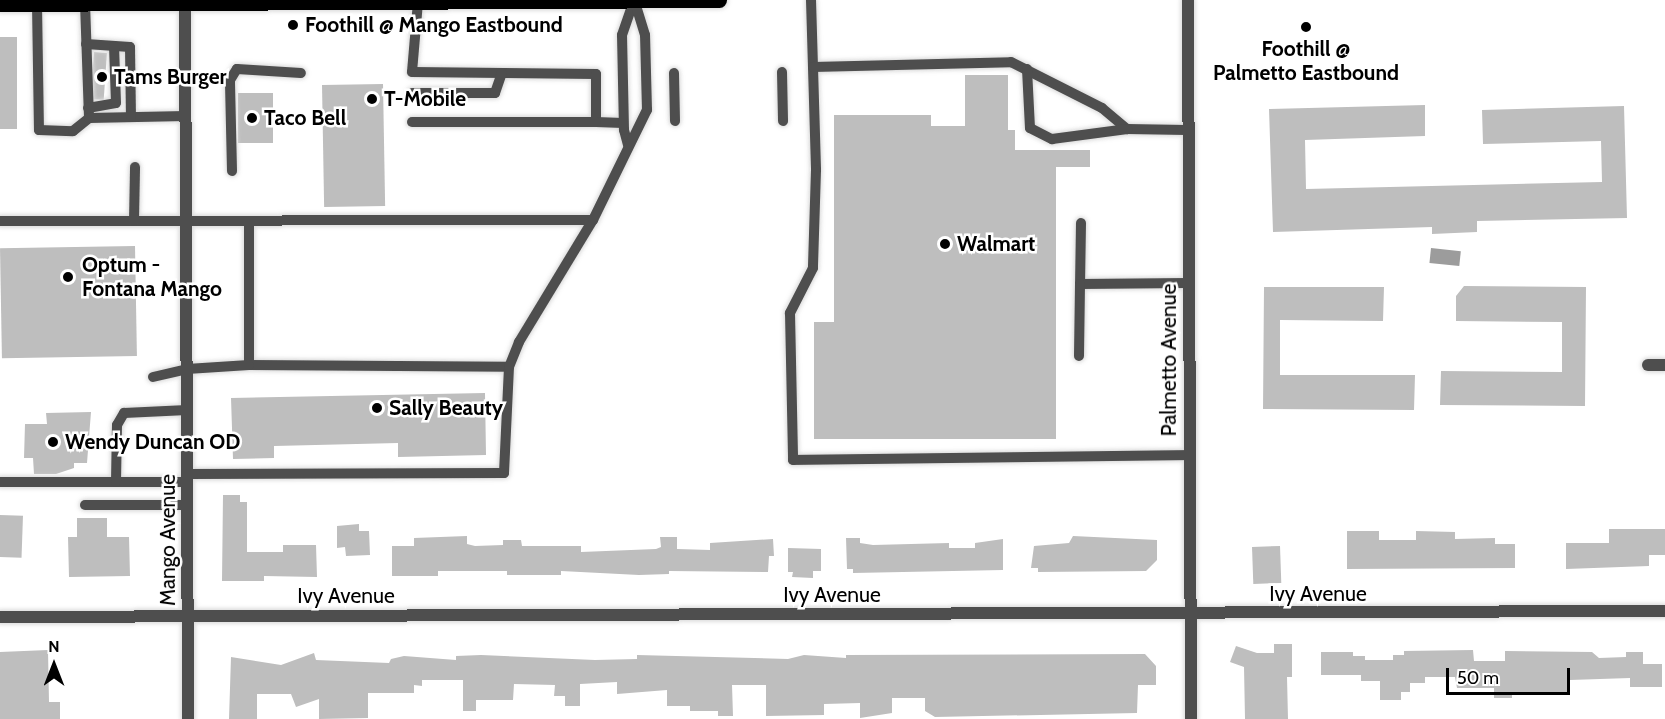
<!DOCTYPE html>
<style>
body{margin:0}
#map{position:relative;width:1665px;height:719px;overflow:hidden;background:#fff;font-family:Cabin,sans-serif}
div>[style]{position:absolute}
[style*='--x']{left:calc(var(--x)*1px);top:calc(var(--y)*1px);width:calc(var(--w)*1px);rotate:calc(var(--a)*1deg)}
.water>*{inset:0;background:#9c9c9c;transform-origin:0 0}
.building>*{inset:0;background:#bebebe;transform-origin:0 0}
.path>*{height:3px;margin-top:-1.5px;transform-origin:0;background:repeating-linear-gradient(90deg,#707070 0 1.5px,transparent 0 4.5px)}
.roads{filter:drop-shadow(0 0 2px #dbdbdb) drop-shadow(0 0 2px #dbdbdb)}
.service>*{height:10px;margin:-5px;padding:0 5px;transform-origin:5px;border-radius:5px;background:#4e4e4e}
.minor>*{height:12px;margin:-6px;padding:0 6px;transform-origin:6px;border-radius:6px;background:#4e4e4e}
.tertiary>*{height:12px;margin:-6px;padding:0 6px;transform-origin:6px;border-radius:6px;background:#4e4e4e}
.primary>*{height:15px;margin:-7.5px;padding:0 7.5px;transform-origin:7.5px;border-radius:7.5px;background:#000}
.dots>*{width:16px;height:16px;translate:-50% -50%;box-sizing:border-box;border:3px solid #fff;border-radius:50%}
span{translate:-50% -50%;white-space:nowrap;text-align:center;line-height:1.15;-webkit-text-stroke:5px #fff;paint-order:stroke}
.poi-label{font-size:21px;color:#000;font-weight:700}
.left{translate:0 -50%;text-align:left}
.street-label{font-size:21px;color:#000}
.north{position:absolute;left:24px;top:635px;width:60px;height:60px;-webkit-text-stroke:4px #fff;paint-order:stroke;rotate:0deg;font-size:16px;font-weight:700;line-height:24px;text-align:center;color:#000}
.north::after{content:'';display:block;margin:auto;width:21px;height:27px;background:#000;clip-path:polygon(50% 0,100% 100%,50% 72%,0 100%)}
.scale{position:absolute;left:1446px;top:668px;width:124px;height:27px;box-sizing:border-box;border:3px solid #000;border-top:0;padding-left:8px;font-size:18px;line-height:21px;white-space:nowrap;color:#000;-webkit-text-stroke:4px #fff;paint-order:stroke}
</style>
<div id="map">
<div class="water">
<i style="left:1431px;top:248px;width:30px;height:15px;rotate:6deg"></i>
</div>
<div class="building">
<i style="left:0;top:37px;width:17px;height:92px"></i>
<i style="left:94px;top:52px;width:13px;height:47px;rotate:4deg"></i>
<i style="clip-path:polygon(965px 75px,1008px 75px,1008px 130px,1015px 130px,1015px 150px,1090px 150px,1090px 167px,1056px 167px,1056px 439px,814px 439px,814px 322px,834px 322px,834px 115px,931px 115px,931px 126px,965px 126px)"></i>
<i style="left:383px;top:84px;width:122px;height:61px;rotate:89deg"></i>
<i style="left:238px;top:93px;width:35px;height:50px"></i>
<i style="clip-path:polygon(1425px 105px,1425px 136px,1305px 140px,1306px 189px,1602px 182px,1601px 141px,1483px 144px,1482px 110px,1624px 106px,1627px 218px,1477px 221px,1477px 232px,1432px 234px,1432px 227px,1273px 232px,1269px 109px)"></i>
<i style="left:135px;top:246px;width:110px;height:135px;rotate:89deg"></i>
<i style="clip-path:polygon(1464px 286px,1586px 287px,1585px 406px,1440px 405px,1441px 371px,1562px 372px,1562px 322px,1456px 321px,1456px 296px)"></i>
<i style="clip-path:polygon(1264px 287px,1384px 287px,1383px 321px,1280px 320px,1280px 375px,1415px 375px,1414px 410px,1263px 409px)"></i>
<i style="clip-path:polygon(485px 393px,486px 455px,398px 457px,398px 443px,274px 446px,274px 458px,233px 459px,231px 398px)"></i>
<i style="clip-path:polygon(91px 412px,87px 463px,74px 463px,74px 468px,56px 474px,34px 474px,33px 458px,24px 458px,25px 424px,47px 424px,46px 413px)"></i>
<i style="clip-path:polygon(223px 495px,240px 495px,240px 502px,247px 502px,247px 552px,283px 552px,283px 545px,316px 545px,317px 577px,264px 576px,264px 581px,222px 581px)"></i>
<i style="left:0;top:515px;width:23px;height:42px;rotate:2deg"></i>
<i style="clip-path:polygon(77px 518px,107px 518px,107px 537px,129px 537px,130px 576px,69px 577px,68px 537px,77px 537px)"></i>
<i style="clip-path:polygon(359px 524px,359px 531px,369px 531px,370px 555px,346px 556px,345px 547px,337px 548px,337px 526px)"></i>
<i style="clip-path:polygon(1609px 529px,1665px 529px,1665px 555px,1649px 555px,1649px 566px,1566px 569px,1566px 543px,1609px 543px)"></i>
<i style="clip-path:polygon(1347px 531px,1379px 531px,1379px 540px,1416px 540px,1416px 531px,1455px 532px,1455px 539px,1495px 538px,1495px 544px,1515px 544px,1515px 568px,1347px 569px)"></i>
<i style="clip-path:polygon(467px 536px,467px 544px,475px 546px,503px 545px,503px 540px,521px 540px,522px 546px,581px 546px,581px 552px,656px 549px,661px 547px,660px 537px,677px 537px,677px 549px,710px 550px,710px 543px,773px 539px,774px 556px,769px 556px,768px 572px,669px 571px,669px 574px,639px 575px,561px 571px,561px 575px,507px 575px,507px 571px,438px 571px,438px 576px,392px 576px,392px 546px,414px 546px,414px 538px)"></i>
<i style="clip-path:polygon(1073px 536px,1157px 540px,1157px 560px,1146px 571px,1038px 572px,1038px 568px,1031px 568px,1034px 546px,1069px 543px)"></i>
<i style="clip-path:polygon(846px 538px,860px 538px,860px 543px,873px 545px,949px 543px,949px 548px,975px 548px,975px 543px,1003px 539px,1003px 570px,853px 573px,853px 569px,847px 569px)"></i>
<i style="left:1280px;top:546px;width:37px;height:28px;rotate:88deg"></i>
<i style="clip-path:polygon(788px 548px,821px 549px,821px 571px,813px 571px,813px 578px,792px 577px,793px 572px,788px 572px)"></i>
<i style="clip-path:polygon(1274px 644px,1292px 644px,1292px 677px,1287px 677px,1288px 719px,1245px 719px,1244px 667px,1230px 662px,1236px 646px,1257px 653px,1274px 653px)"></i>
<i style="clip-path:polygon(48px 650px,49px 702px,60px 702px,60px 719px,0 719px,0 652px)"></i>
<i style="clip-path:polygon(1473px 650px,1474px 661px,1505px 661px,1505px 651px,1592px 652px,1599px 658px,1626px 657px,1626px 652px,1643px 652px,1643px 664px,1662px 664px,1662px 687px,1630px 687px,1630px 678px,1570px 680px,1570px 692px,1512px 693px,1512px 698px,1494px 698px,1494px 688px,1457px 688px,1455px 677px,1425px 677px,1425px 683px,1410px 683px,1410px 692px,1401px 692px,1401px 700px,1380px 700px,1380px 681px,1361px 681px,1361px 675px,1321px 675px,1321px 652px,1353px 652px,1353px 656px,1365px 656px,1365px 660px,1393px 660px,1393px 655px,1404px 655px,1404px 651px)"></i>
<i style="clip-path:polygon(314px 653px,316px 660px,389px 663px,391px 659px,404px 656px,456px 660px,456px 656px,481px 655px,595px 660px,637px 659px,637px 655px,788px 659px,804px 655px,846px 658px,846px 655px,1145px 654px,1156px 666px,1156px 685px,1138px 685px,1137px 713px,935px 717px,925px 711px,925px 698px,892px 698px,892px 713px,860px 718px,860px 703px,824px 704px,824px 715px,766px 716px,766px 685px,732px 685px,733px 716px,718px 716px,718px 711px,690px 711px,690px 706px,667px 706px,667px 690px,617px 694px,617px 682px,580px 684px,580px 706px,565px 706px,565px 696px,554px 696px,555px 685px,514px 684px,513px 700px,476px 700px,476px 711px,463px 711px,463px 680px,422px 680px,422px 686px,414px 685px,414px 693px,368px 693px,368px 718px,319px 719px,319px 699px,296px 707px,291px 694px,257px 694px,257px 719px,229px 719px,231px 657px,281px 665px)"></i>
</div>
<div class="path">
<i style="--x:87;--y:449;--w:8;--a:-7"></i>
</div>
<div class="roads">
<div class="service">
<i style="--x:811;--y:0;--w:170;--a:88.3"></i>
<i style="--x:816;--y:170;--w:98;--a:91.8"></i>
<i style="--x:813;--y:268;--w:51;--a:117.1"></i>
<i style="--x:790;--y:313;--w:147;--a:88.8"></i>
<i style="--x:793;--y:460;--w:396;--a:-0.7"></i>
<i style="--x:418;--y:2;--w:70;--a:94.9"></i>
<i style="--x:412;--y:72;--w:184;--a:0.6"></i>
<i style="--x:596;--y:74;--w:48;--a:90"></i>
<i style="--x:596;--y:122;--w:27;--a:2"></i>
<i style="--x:85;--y:3;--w:115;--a:88"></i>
<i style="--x:37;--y:4;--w:126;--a:89.1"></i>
<i style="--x:39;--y:130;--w:34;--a:2"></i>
<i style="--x:73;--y:131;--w:21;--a:-39"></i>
<i style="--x:89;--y:118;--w:97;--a:-1.2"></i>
<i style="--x:86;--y:44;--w:44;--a:3.9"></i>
<i style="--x:130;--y:47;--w:70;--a:89.2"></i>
<i style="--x:813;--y:67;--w:198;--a:-1.4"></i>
<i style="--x:1011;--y:62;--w:102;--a:26.8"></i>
<i style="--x:1102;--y:108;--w:33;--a:40"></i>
<i style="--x:1127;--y:129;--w:60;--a:1"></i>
<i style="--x:1027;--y:69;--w:59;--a:87.1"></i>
<i style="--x:1030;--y:128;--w:25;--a:27"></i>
<i style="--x:1052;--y:139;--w:76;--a:-7.6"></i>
<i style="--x:782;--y:72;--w:49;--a:88.8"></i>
<i style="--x:674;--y:73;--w:48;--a:88.8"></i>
<i style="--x:412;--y:93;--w:83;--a:0"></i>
<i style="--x:495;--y:93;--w:21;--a:-71"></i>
<i style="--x:88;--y:108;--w:28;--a:-10"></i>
<i style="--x:116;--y:103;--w:57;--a:-92"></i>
<i style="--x:412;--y:122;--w:184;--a:0"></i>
<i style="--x:628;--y:145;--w:16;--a:-105"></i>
<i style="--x:624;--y:130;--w:95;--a:-91.2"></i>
<i style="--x:622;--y:35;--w:37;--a:-71"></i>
<i style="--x:232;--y:171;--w:91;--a:-91.3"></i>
<i style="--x:230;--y:80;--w:13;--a:-58"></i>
<i style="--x:237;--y:69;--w:64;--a:3.6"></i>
<i style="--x:0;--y:221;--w:593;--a:-0.1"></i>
<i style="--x:134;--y:221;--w:54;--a:-88.9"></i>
<i style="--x:249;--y:221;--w:144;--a:90"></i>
<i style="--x:249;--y:365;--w:260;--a:0.4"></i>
<i style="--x:1081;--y:223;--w:61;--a:90.9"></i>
<i style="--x:1080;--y:284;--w:108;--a:-0.5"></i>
<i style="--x:1079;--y:356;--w:72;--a:-89.2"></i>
<i style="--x:153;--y:377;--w:35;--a:-13"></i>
<i style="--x:187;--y:369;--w:62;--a:-3.7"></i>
<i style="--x:187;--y:474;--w:317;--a:-0.2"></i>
<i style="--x:504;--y:473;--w:106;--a:-87.3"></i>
<i style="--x:509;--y:367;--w:27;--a:-68"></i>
<i style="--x:519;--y:342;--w:143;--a:-58.8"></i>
<i style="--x:593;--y:220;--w:123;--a:-63.9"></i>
<i style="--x:647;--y:110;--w:75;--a:-91.5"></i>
<i style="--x:645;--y:35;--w:37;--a:-107"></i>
<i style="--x:0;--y:482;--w:187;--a:0"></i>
<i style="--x:116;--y:482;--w:57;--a:-89"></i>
<i style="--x:117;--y:425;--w:14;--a:-60"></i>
<i style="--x:124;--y:413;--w:63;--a:-2.7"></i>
<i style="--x:85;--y:505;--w:102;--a:0"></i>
</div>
<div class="minor">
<i style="--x:1648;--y:365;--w:17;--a:0"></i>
<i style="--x:0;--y:617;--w:1665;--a:-0.21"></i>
</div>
<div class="tertiary">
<i style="--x:185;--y:0;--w:719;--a:89.76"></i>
<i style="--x:1188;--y:0;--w:719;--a:89.76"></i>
</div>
<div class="primary">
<i style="--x:0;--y:4;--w:719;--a:-0.32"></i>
</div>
</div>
<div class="dots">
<i style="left:293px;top:25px;background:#000"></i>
<i style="left:1306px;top:27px;background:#000"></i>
<i style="left:102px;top:77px;background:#000"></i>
<i style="left:372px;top:99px;background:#000"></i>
<i style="left:252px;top:118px;background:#000"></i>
<i style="left:945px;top:244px;background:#000"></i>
<i style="left:68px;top:277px;background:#000"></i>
<i style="left:377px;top:408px;background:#000"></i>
<i style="left:53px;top:442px;background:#000"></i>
</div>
<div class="poi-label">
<span class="left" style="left:305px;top:25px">Foothill @ Mango Eastbound</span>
<span style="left:1306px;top:61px">Foothill @<br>Palmetto Eastbound</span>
<span class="left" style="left:114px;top:77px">Tams Burger</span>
<span class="left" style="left:384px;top:99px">T-Mobile</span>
<span class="left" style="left:264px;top:118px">Taco Bell</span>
<span class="left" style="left:957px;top:244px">Walmart</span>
<span class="left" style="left:82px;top:277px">Optum -<br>Fontana Mango</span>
<span class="left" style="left:389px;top:408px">Sally Beauty</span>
<span class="left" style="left:65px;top:442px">Wendy Duncan OD</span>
</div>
<div class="street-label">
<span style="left:1169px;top:360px;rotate:-90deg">Palmetto Avenue</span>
<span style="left:168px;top:540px;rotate:-90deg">Mango Avenue</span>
<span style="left:1318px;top:594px">Ivy Avenue</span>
<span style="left:832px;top:595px">Ivy Avenue</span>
<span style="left:346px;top:596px">Ivy Avenue</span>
</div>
<div class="north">N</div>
<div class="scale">50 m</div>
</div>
